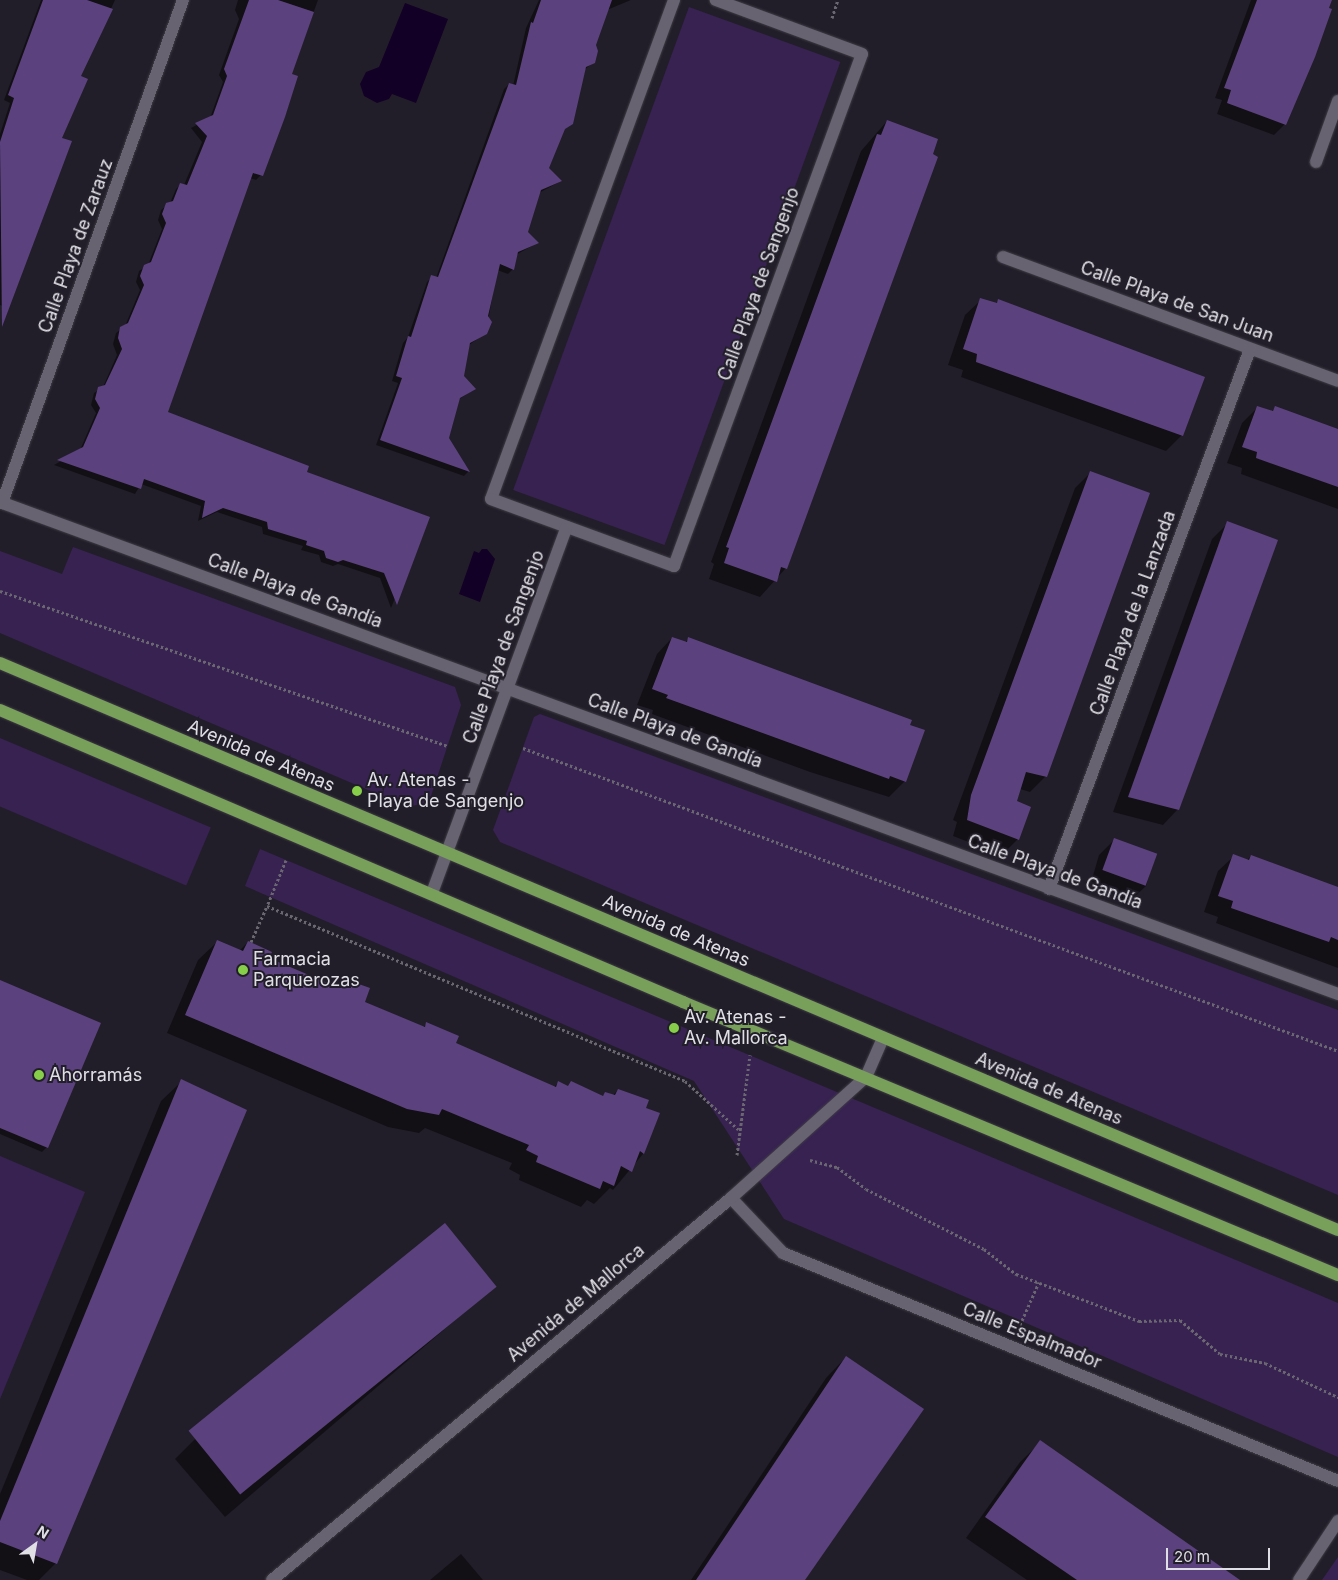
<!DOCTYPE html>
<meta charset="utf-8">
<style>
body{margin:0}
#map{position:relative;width:1338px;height:1580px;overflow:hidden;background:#221e29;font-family:Inter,sans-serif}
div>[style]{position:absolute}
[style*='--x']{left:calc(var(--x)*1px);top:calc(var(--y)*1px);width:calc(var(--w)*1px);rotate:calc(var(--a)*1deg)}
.green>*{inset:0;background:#372252;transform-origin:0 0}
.water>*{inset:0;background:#120026}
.shadow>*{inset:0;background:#0007}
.building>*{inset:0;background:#5b427e;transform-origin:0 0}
.path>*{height:3px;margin-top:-1.5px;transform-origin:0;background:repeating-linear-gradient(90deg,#6b6771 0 2.5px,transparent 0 5px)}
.roads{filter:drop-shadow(0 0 1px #3f3c45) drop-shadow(0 0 1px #3f3c45)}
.minor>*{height:12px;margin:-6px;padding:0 6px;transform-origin:6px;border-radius:6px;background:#686371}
.major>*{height:12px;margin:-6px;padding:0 6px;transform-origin:6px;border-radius:6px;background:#78a05b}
.dots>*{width:14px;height:14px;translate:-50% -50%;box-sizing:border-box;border:2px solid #221e29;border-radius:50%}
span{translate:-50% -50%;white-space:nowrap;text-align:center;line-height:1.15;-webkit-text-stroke:4px #221e29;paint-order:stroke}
.street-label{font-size:18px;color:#e1dfe6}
.poi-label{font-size:18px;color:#e1dfe6}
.left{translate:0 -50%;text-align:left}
.north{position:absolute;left:10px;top:1520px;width:50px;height:50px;-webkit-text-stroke:4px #221e29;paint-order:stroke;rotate:32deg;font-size:14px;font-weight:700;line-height:20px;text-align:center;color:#e1dfe6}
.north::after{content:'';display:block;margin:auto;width:18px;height:22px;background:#e1dfe6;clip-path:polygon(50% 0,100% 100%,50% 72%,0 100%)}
.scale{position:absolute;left:1166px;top:1548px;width:104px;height:22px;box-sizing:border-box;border:2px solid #e1dfe6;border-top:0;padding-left:6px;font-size:15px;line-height:18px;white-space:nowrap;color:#e1dfe6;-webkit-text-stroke:4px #221e29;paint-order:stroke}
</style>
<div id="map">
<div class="green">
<i style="left:689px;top:7px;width:161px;height:514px;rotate:20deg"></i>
<i style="clip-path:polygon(73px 547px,455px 687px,461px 705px,429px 802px,408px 807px,0 633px,0 551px,62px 574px)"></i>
<i style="clip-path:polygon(540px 714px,1338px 1010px,1338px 1195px,500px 842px,493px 830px,534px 717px)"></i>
<i style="left:0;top:738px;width:229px;height:63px;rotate:23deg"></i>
<i style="clip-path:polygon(260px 849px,1338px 1303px,1338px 1457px,784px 1219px,694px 1081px,245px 886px)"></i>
<i style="clip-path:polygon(0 1156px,85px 1192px,0 1399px)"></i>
<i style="clip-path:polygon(1338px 1557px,1338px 1580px,1322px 1580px)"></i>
</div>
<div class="water">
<i style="clip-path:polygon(405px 3px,448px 19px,416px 103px,392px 94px,389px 99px,377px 103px,364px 96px,360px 84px,366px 72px,379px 67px)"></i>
<i style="clip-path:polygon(482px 549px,487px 549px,495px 559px,480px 602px,459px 594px,474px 551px,479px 553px)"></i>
</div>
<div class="shadow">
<i style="clip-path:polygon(41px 0,115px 0,80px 77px,6px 307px,0 305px,0 134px,10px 103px,4px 100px)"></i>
<i style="clip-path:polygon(238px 0,318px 0,291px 75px,261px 175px,256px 180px,250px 178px,167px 413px,305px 473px,428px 517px,391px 608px,380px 578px,338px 564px,333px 566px,321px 562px,319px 555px,301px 550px,303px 546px,263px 534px,262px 527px,217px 512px,198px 521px,201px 506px,141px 484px,135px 494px,54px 465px,80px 450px,96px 413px,91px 405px,94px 393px,103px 387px,117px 355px,113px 344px,116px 333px,125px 326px,140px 290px,136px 282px,139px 271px,148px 265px,162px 229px,158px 220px,161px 210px,170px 203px,176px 189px,181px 184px,184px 185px,202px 142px,191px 128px,210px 118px,223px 82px,219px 75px,239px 19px,235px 10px)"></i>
<i style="clip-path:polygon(539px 0,631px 0,607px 10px,594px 45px,594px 62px,584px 70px,571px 123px,562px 131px,548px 168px,561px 181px,539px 193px,526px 232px,537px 243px,516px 255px,513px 269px,508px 274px,497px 270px,486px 333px,469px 345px,463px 377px,474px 389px,458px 400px,448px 438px,468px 472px,464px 476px,376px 445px,398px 383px,392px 381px,403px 343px,408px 337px,427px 282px,432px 277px,436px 278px,504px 89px,509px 84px,513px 86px,526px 28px)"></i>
<i style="clip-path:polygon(1251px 0,1332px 0,1285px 124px,1274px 135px,1217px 114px,1222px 100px,1215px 98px)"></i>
<i style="clip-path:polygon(887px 121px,786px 568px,760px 597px,709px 579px,714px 564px,711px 562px,861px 151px)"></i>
<i style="clip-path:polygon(981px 300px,995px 304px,999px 301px,1182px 435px,1166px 451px,961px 377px,963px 370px,948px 365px,965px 315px)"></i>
<i style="clip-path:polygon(1258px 407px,1271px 412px,1275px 408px,1338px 430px,1338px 509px,1241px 474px,1242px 468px,1227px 463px,1242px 423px)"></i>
<i style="clip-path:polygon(1090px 473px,1046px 776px,1030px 792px,1020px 789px,1016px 802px,1018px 839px,1002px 855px,953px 836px,957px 822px,953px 820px,1075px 488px)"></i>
<i style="clip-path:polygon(1228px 523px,1178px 809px,1163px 825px,1113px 812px,1212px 539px)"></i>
<i style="clip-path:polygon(672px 638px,684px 643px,689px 639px,909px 726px,905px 781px,889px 797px,810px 772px,652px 714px,653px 710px,637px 705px,657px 654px)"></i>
<i style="clip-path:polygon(1115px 839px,1155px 854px,1146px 886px,1130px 901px,1090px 886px,1099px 855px)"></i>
<i style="clip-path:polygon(1234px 856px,1247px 860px,1251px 856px,1338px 888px,1338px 968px,1216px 923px,1218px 917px,1204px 912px,1218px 871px)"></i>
<i style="clip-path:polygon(217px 942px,239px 951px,248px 942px,268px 958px,334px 987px,342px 979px,363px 1003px,423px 1027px,427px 1024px,454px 1043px,554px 1087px,558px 1083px,602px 1097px,606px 1093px,612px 1096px,618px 1090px,644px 1109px,659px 1114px,643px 1154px,613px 1190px,610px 1188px,594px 1204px,587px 1200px,581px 1207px,519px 1180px,520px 1175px,509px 1169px,512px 1163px,425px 1128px,419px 1133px,388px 1127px,167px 1033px,198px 960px)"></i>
<i style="clip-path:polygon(0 981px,47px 1147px,42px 1152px,0 1134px)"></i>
<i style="clip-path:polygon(182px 1081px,56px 1563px,39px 1580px,27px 1580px,0 1570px,0 1494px,161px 1101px)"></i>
<i style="clip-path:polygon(494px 1287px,225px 1517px,175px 1459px,195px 1439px)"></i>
<i style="clip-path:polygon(846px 1357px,803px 1580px,691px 1580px,826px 1378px)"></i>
<i style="clip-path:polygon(1041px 1442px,1237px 1580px,1027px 1580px,966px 1538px,1020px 1462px)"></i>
<i style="clip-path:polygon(461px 1554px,483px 1580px,430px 1580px)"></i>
</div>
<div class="building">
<i style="clip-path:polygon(43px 0,87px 0,113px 9px,81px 76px,88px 79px,62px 138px,72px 141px,2px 327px,0 142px,14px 98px,8px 95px)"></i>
<i style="clip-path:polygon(249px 0,278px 0,314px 12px,292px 74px,298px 76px,285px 117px,263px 176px,253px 173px,168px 412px,309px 466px,307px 472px,430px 517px,397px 605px,384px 573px,343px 560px,338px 562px,326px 558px,324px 551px,306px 545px,307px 541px,268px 529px,267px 522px,223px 508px,202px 518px,205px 501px,144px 479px,141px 489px,57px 460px,83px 447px,100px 408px,95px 399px,98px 387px,105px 385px,122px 349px,118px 338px,120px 327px,128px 323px,144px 285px,140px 276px,144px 265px,151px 262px,166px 223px,162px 214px,166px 203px,173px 201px,180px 183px,187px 185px,207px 136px,195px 123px,213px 115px,227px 76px,224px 69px)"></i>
<i style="clip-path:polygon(541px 0,612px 0,596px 45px,598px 51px,595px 63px,586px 67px,573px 124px,565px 129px,549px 168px,562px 181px,541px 190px,528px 232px,539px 243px,518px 252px,514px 270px,500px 264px,488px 316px,492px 322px,487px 334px,470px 343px,464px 376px,476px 389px,460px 398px,449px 438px,470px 472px,380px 440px,402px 378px,396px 376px,408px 336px,411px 337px,431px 275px,438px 277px,509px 83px,516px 85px,531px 22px,533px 23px)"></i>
<i style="clip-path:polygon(1257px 0,1332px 0,1329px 8px,1332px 9px,1315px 57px,1286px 125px,1227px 103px,1231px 90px,1224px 88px)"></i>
<i style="clip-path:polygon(887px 120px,938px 139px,933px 154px,938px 157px,787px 569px,781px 567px,777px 582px,724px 563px,729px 548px,726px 547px,877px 134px,881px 135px)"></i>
<i style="clip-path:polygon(980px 298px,997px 303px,998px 299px,1205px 377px,1183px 436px,976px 362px,977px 354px,963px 349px)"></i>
<i style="clip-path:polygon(1257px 406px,1273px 411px,1275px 406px,1338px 429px,1338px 487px,1256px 458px,1257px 452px,1242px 447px)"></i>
<i style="clip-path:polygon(1090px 471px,1150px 493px,1047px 777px,1026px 772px,1017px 801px,1031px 807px,1019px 840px,967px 820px,971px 795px)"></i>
<i style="clip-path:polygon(1227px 521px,1278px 540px,1226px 683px,1179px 810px,1128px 797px)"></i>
<i style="clip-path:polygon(672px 637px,687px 642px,688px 637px,912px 720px,910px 725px,925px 730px,906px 782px,890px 776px,889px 779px,666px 698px,668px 695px,652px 689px)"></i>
<i style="left:1114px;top:838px;width:46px;height:34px;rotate:20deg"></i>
<i style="clip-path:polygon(1233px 854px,1249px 860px,1251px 855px,1338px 887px,1338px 940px,1331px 937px,1329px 942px,1231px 908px,1233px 901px,1218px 896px)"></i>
<i style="clip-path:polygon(217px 940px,243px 951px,248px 941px,272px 952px,269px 958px,337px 987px,342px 978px,370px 988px,365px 1002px,425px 1027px,426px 1022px,459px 1036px,456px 1043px,556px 1087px,558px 1081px,568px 1086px,571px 1081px,603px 1096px,605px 1092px,615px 1095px,618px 1089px,649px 1100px,646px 1108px,660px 1113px,644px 1154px,640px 1151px,632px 1172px,621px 1166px,614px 1186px,603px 1181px,600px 1189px,536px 1162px,538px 1156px,526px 1150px,529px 1145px,442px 1109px,439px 1115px,407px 1109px,185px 1015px)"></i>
<i style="clip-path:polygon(0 980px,101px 1023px,48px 1148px,0 1128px)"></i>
<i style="clip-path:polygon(181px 1079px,247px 1110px,57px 1564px,0 1542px,0 1521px)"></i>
<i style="left:445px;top:1223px;width:82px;height:330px;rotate:51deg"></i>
<i style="clip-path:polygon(846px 1356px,924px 1409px,805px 1580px,696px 1580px)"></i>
<i style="clip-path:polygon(1040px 1440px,1240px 1580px,1077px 1580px,985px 1517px)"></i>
</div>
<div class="path">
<i style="--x:832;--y:18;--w:19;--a:-72"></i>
<i style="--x:0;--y:591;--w:473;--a:19.1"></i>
<i style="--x:523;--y:748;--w:870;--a:20.39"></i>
<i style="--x:286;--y:860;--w:50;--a:112.4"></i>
<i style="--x:267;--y:906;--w:453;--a:22.7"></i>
<i style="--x:685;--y:1081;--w:72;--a:42.2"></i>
<i style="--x:251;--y:942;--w:39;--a:-66"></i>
<i style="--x:737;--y:1155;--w:101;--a:-82.6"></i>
<i style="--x:810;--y:1160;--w:28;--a:15"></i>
<i style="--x:837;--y:1167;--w:36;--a:37"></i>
<i style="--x:866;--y:1189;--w:132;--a:27"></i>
<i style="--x:984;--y:1249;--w:41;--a:38"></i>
<i style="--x:1016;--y:1274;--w:132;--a:20.9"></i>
<i style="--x:1139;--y:1321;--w:41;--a:-1.4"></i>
<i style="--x:1180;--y:1320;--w:52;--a:40.4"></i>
<i style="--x:1220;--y:1354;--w:46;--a:11.3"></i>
<i style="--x:1265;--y:1363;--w:81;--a:25"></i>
<i style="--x:1020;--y:1325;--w:47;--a:-66.2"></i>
</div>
<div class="roads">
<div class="minor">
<i style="--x:674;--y:0;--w:531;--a:110.14"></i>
<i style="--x:491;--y:499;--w:195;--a:20.1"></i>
<i style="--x:674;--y:566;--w:545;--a:-69.84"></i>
<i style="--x:862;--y:54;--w:156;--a:-159.7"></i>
<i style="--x:1316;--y:162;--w:65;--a:-70.2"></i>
<i style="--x:1003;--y:257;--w:357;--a:20.3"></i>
<i style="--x:0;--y:502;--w:1426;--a:20.19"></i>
<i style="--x:2;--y:503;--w:535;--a:-70.21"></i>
<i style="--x:1049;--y:889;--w:576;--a:-69.58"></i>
<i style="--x:432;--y:893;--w:390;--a:-69.8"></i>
<i style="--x:731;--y:1198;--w:76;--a:46.6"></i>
<i style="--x:783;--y:1253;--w:600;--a:22.33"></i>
<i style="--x:272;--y:1580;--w:597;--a:-39.77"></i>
<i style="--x:731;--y:1198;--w:181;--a:-41.9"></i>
<i style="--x:866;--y:1077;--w:43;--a:-66.4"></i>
<i style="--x:1299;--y:1580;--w:71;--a:-56.5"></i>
</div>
<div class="major">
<i style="--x:0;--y:663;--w:1453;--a:22.97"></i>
<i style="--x:0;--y:710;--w:743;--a:23.15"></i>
<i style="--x:683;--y:1002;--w:710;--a:22.63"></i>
</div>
</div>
<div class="dots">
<i style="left:357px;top:791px;background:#87cf4b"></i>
<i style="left:243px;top:970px;background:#87cf4b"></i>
<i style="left:674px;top:1028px;background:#87cf4b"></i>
<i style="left:39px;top:1075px;background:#87cf4b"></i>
</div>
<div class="street-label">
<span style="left:76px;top:246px;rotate:-70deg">Calle Playa de Zarauz</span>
<span style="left:759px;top:284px;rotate:-70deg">Calle Playa de Sangenjo</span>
<span style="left:1177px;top:302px;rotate:20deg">Calle Playa de San Juan</span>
<span style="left:295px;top:591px;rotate:20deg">Calle Playa de Gandía</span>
<span style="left:1133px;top:613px;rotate:-70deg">Calle Playa de la Lanzada</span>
<span style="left:504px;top:647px;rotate:-70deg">Calle Playa de Sangenjo</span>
<span style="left:675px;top:731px;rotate:20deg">Calle Playa de Gandía</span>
<span style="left:261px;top:756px;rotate:23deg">Avenida de Atenas</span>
<span style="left:1055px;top:872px;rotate:20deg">Calle Playa de Gandía</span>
<span style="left:676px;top:931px;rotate:23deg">Avenida de Atenas</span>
<span style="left:1049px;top:1089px;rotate:23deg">Avenida de Atenas</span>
<span style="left:576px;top:1303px;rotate:-40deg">Avenida de Mallorca</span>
<span style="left:1032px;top:1336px;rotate:22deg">Calle Espalmador</span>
</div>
<div class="poi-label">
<span class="left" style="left:367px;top:791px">Av. Atenas -<br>Playa de Sangenjo</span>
<span class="left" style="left:253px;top:970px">Farmacia<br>Parquerozas</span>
<span class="left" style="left:684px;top:1028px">Av. Atenas -<br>Av. Mallorca</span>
<span class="left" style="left:49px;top:1075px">Ahorramás</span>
</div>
<div class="north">N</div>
<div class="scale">20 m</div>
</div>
